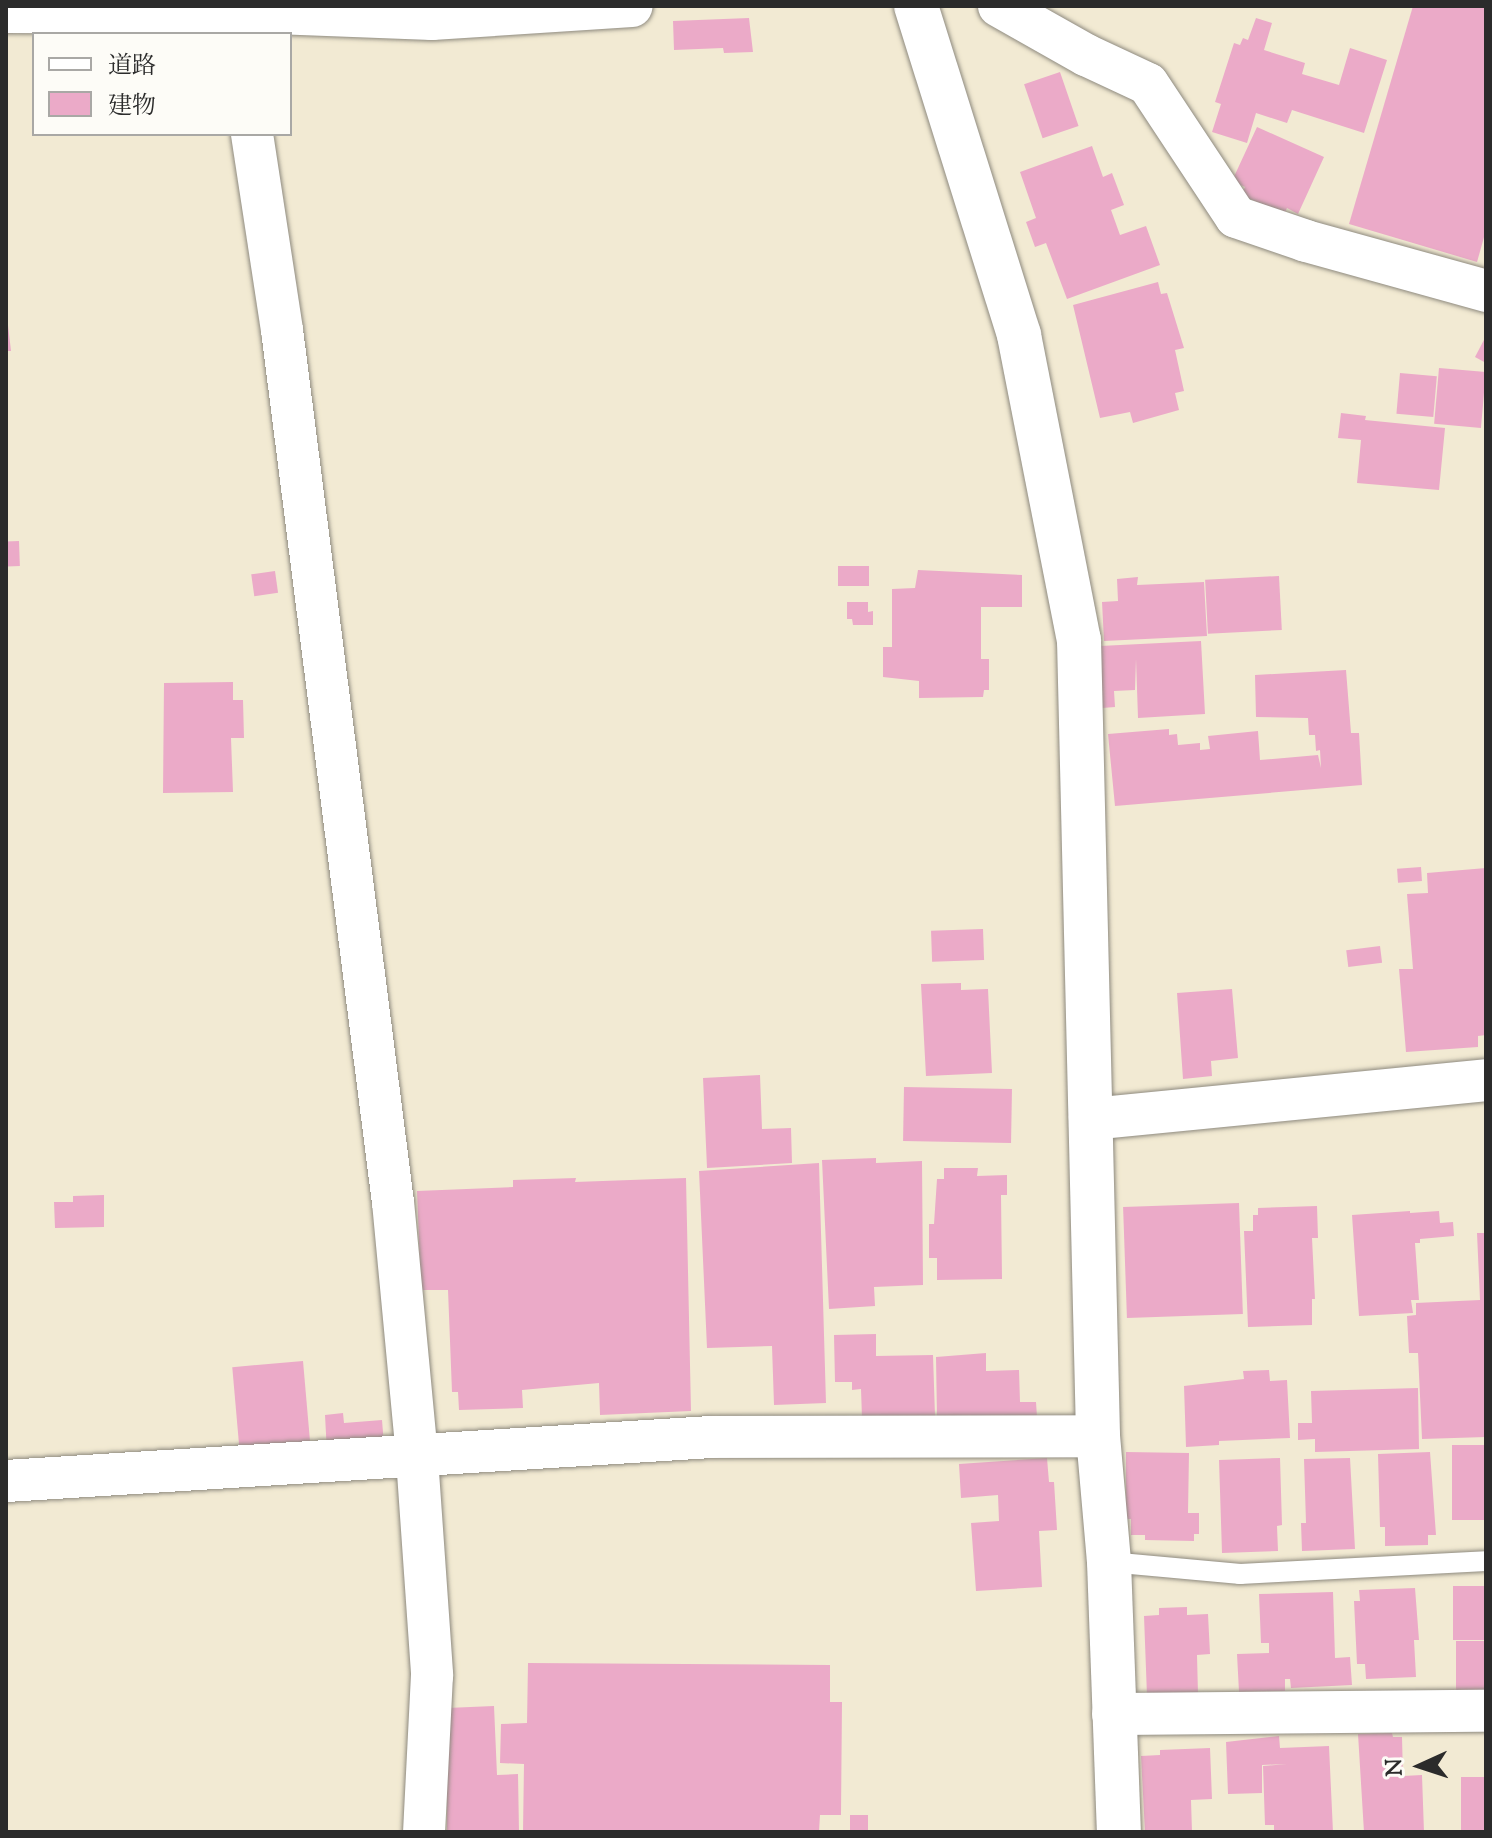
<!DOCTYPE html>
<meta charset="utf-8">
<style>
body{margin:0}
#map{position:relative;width:1492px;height:1838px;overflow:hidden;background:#f2ead3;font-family:"Sorts Mill Goudy","Noto Serif JP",serif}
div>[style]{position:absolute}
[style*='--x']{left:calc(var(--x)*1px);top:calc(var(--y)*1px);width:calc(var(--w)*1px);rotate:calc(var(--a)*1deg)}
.building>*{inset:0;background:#ebaac8;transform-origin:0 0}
.roads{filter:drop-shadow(0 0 2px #8e8a7f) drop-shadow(0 0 2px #8e8a7f)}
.service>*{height:20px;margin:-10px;padding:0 10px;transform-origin:10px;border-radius:10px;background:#fff}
.minor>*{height:42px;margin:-21px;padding:0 21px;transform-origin:21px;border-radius:21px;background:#fff}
.tertiary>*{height:44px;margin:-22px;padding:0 22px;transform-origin:22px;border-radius:22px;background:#fff}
span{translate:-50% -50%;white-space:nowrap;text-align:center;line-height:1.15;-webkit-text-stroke:6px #fdfcf7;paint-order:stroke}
.frame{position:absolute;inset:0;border:8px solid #2b2b2b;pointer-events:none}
.legend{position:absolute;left:32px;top:32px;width:260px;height:104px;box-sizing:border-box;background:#fdfcf7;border:2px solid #a9a8a5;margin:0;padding:10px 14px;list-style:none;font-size:24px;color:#2b2b2b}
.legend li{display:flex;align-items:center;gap:16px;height:40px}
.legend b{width:40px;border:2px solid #a9a8a5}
.north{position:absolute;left:1380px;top:1726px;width:80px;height:80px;-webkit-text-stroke:6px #fdfcf7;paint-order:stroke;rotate:267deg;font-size:22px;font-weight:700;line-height:32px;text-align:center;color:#2b2b2b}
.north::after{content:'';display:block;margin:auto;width:28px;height:36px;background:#2b2b2b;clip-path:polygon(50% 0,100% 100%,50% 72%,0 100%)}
</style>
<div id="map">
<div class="building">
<i style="clip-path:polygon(1413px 6px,1486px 6px,1486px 230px,1477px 262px,1349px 224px)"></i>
<i style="clip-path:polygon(749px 18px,753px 52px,724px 53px,723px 48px,674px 50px,673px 21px)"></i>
<i style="clip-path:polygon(1256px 18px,1272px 23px,1264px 50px,1305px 63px,1302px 74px,1339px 85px,1350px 48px,1387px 60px,1364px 133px,1292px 110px,1287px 123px,1256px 113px,1247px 143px,1212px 132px,1221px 104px,1215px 102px,1234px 43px,1240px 45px,1243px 38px,1248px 40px)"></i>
<i style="left:1060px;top:72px;width:57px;height:38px;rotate:71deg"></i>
<i style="clip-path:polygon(1257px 127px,1324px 157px,1298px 214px,1287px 208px,1284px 214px,1241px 195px,1245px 187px,1232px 181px)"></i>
<i style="clip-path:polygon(1092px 146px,1103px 177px,1112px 173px,1124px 205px,1111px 210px,1120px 235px,1146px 226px,1160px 265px,1067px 299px,1046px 243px,1035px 247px,1026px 222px,1036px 218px,1020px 172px)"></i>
<i style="clip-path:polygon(1158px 282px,1161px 294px,1167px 293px,1184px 348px,1175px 350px,1184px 391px,1175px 393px,1179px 410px,1133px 423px,1130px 412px,1100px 418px,1073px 305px)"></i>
<i style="clip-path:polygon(6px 308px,11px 351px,6px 351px)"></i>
<i style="clip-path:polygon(1486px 336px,1486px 363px,1475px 357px)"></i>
<i style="left:1439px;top:368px;width:47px;height:56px;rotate:5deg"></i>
<i style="left:1400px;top:373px;width:37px;height:41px;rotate:5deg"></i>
<i style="clip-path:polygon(1341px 413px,1366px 416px,1365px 420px,1445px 428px,1439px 490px,1357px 483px,1361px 440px,1338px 438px)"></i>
<i style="left:19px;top:541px;width:25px;height:13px;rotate:88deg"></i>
<i style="left:869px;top:566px;width:20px;height:31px;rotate:90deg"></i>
<i style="clip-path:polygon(918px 570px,1022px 575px,1022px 607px,981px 607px,981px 659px,989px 659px,989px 690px,984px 690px,983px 697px,919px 698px,919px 681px,883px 677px,883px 647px,892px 647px,892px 589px,915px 588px)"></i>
<i style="left:275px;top:571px;width:22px;height:24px;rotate:82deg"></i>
<i style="left:1279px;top:576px;width:54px;height:74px;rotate:87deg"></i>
<i style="clip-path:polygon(1138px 577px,1137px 585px,1204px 582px,1207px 636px,1104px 641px,1102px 602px,1118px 601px,1117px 579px)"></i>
<i style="clip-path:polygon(847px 602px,868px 602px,868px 612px,873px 611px,873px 625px,853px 625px,852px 619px,847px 619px)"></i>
<i style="clip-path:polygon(1201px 641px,1205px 714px,1138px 718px,1136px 659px,1135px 690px,1114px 691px,1115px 707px,1102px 708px,1100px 646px)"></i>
<i style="clip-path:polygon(1346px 670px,1351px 733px,1359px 733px,1362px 785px,1115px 806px,1108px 734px,1169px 729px,1169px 735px,1177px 734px,1178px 745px,1200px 743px,1200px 750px,1210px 749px,1208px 736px,1258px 731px,1260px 760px,1318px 755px,1321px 768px,1320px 750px,1316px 751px,1315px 735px,1309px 735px,1308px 718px,1256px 717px,1255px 675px)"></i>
<i style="clip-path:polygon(233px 682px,233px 700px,243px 700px,244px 738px,231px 738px,233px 792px,163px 793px,164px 683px)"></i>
<i style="left:1421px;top:867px;width:14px;height:24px;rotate:86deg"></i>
<i style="clip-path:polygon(1486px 868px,1486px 1035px,1478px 1036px,1478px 1047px,1406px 1052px,1399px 969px,1413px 969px,1407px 894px,1428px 893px,1427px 873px)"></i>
<i style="left:983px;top:929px;width:31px;height:52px;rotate:88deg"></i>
<i style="left:1380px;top:946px;width:17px;height:34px;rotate:83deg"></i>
<i style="clip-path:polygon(961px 983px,961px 990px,988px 989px,992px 1073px,926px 1076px,921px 984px)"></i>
<i style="clip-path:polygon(1232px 989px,1238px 1058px,1211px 1061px,1212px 1076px,1183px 1079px,1177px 993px)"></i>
<i style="clip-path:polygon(760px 1075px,762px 1129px,791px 1128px,792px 1163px,707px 1168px,703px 1078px)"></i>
<i style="left:904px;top:1087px;width:108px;height:54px;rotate:1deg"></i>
<i style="clip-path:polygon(876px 1158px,876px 1163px,922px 1161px,923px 1285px,874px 1287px,875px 1306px,829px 1309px,822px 1160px)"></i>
<i style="clip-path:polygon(819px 1163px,826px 1403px,774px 1405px,772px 1346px,707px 1348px,699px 1171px)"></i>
<i style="clip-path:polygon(944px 1168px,978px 1168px,977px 1176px,1007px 1175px,1007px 1195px,1001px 1195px,1002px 1279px,937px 1280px,937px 1258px,929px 1258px,929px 1224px,934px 1224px,937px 1179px,944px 1179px)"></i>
<i style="clip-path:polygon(576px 1178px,575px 1182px,686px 1178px,691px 1411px,600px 1415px,599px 1383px,522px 1390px,523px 1408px,459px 1410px,458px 1392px,452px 1392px,448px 1290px,421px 1290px,417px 1191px,513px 1187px,513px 1180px)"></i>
<i style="clip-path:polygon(104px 1195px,104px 1227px,55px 1228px,54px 1202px,73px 1202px,73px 1196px)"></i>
<i style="left:1239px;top:1203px;width:111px;height:116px;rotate:88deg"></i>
<i style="clip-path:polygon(1317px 1206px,1318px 1238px,1312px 1238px,1315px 1299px,1312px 1299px,1312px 1325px,1248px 1327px,1244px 1231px,1253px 1231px,1253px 1215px,1258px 1215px,1258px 1208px)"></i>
<i style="clip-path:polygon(1410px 1211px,1410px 1213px,1439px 1211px,1440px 1223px,1453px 1222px,1454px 1236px,1420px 1239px,1420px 1243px,1415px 1243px,1419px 1300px,1411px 1300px,1413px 1313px,1359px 1316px,1352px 1215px)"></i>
<i style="clip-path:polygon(1477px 1233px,1486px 1233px,1486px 1437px,1422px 1439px,1418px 1353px,1409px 1353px,1407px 1316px,1416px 1315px,1416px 1303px,1480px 1300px)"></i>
<i style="clip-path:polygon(876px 1334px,876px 1356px,933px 1355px,935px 1416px,862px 1418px,861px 1389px,852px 1390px,852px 1382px,835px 1382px,834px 1335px)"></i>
<i style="clip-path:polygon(986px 1353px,986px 1371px,1019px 1370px,1020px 1402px,1036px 1402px,1037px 1417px,937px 1417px,936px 1357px)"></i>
<i style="left:303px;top:1361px;width:88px;height:71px;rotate:85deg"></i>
<i style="clip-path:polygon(1269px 1370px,1270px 1381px,1287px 1380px,1290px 1438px,1219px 1441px,1219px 1445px,1186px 1447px,1184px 1386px,1244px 1379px,1243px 1371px)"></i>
<i style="clip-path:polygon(1418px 1388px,1419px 1449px,1315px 1452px,1315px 1439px,1298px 1440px,1298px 1423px,1312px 1423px,1311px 1391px)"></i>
<i style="clip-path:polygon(343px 1413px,344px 1423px,382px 1420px,384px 1445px,327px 1453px,325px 1415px)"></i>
<i style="left:1486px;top:1445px;width:75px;height:34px;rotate:90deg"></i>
<i style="clip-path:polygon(1126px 1452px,1189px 1453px,1188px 1513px,1199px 1513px,1199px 1534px,1194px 1534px,1194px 1541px,1145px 1540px,1145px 1535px,1131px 1535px,1131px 1519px,1126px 1519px)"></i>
<i style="clip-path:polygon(1430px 1452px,1436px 1535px,1428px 1535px,1428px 1545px,1385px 1546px,1385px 1527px,1380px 1527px,1378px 1454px)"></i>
<i style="clip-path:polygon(1047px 1458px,1049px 1482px,1054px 1482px,1057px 1530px,1039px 1531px,1042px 1587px,976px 1591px,971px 1523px,999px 1521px,998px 1495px,961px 1498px,959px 1464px)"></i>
<i style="clip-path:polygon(1280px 1458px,1282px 1525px,1277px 1526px,1278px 1551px,1222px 1553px,1219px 1460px)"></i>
<i style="clip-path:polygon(1350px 1458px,1355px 1549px,1302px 1551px,1301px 1523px,1306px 1523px,1304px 1459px)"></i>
<i style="left:1486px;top:1586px;width:54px;height:33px;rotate:90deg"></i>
<i style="clip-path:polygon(1415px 1588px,1419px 1640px,1414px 1640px,1416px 1677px,1366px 1679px,1365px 1664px,1357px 1664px,1354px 1601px,1360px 1601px,1359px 1590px)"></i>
<i style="clip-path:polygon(1333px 1592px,1335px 1658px,1350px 1657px,1352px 1685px,1291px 1688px,1290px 1679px,1285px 1679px,1285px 1691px,1239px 1692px,1237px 1654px,1269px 1653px,1269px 1643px,1261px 1643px,1259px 1594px)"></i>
<i style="clip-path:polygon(1187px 1607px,1187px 1615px,1208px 1614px,1210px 1654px,1197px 1655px,1198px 1694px,1147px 1696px,1144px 1616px,1159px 1615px,1159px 1608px)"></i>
<i style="left:1486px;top:1641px;width:52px;height:30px;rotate:90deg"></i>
<i style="clip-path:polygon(528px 1663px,830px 1665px,830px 1702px,842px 1702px,841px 1815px,820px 1815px,819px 1832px,523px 1832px,524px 1764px,500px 1763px,501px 1724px,527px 1723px)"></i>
<i style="clip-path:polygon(494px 1706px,497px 1775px,518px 1774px,519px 1831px,447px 1832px,447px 1708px)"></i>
<i style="clip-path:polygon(1392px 1733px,1393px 1737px,1402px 1737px,1403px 1776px,1422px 1775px,1424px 1832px,1364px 1832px,1358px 1734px)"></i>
<i style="clip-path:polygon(1279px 1736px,1280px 1748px,1329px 1746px,1333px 1832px,1274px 1832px,1274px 1825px,1265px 1825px,1263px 1766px,1287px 1764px,1262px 1765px,1262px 1793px,1228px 1794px,1226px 1742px)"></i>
<i style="clip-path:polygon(1210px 1748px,1212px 1799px,1191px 1800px,1192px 1832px,1145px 1832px,1141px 1756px,1160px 1755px,1160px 1750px)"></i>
<i style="left:1486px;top:1777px;width:55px;height:25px;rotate:90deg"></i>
<i style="left:850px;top:1815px;width:18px;height:17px"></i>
</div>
<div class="roads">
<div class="service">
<i style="--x:1109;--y:1562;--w:132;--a:5.2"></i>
<i style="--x:1240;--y:1574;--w:246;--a:-3"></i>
</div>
<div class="minor">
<i style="--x:999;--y:6;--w:100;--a:29.4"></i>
<i style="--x:1086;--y:55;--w:68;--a:25.1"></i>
<i style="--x:1148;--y:84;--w:159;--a:56.5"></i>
<i style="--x:1236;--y:217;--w:74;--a:18.9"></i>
<i style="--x:1306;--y:241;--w:187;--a:15.5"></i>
<i style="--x:6;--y:12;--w:269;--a:0.2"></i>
<i style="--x:275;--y:13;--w:157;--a:2.2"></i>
<i style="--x:432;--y:19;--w:200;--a:-3.7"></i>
<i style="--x:252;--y:134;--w:198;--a:81.3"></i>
<i style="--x:282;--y:330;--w:879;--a:82.75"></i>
<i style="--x:393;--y:1202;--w:257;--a:84.6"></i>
<i style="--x:417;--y:1458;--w:218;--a:86"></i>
<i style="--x:432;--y:1675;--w:157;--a:92.9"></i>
<i style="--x:1090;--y:1119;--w:398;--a:-5.6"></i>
<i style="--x:6;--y:1481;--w:707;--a:-3.57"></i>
<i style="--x:712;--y:1437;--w:386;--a:-0.1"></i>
<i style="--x:1113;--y:1714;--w:373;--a:-0.5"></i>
</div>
<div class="tertiary">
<i style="--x:916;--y:6;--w:345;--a:72.6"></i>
<i style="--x:1019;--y:335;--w:311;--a:78.9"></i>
<i style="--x:1079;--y:640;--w:796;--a:88.63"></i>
<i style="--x:1098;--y:1436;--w:126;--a:85"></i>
<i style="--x:1109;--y:1562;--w:270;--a:87.9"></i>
</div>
</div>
<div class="frame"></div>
<ul class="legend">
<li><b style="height:10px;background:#fff"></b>道路</li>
<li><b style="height:22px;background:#ebaac8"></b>建物</li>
</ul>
<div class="north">N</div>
</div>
